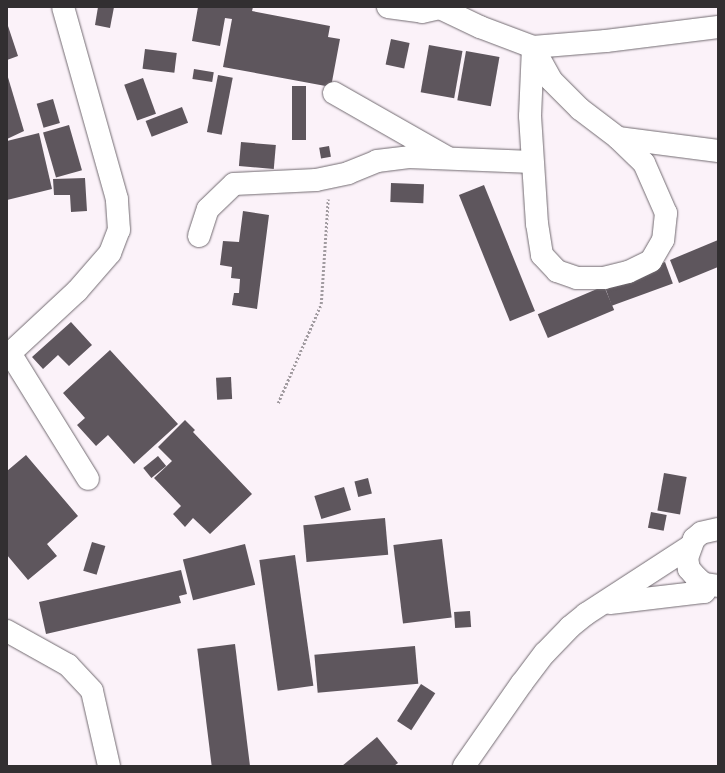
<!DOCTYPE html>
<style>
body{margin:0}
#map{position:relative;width:725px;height:773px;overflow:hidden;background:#fbf2f9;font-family:"DM Sans",sans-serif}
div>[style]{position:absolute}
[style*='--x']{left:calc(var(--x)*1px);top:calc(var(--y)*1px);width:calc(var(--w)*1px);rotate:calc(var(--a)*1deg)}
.building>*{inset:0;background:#5e565d;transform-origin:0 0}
.path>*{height:2.5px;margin-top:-1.25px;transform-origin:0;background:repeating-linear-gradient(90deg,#a19ba0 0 2px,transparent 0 4px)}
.roads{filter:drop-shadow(0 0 1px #726b71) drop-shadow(0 0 1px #726b71)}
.minor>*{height:22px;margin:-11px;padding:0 11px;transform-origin:11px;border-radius:11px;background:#fff}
span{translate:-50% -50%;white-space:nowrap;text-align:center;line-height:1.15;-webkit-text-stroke:4px #fff;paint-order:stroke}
.frame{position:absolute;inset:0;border:8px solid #322f31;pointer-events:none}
</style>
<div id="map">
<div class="building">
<i style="clip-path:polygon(98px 7px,114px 7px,110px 28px,95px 25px)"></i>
<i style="clip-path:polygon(198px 7px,253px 7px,252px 11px,330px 26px,328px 37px,340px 39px,331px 87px,223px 67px,232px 19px,225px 18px,220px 46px,192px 41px)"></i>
<i style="clip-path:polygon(7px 23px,18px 56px,7px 60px)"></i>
<i style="left:391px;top:39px;width:19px;height:26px;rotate:12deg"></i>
<i style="left:429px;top:45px;width:34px;height:48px;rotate:10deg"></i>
<i style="left:145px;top:49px;width:32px;height:20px;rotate:7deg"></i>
<i style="left:466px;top:51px;width:34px;height:50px;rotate:10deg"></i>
<i style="left:194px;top:69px;width:20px;height:10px;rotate:9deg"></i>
<i style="clip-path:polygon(7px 74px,24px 131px,7px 139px)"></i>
<i style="left:218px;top:75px;width:15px;height:58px;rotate:11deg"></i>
<i style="left:143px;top:78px;width:38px;height:20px;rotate:70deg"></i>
<i style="left:292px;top:86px;width:14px;height:54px"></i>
<i style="left:53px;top:99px;width:25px;height:17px;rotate:74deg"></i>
<i style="left:182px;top:107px;width:17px;height:39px;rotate:69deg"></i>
<i style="left:69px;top:125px;width:47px;height:27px;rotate:74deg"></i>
<i style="clip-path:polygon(39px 133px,52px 189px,7px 200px,7px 141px)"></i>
<i style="left:241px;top:142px;width:35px;height:24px;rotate:5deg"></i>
<i style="left:329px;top:146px;width:11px;height:10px;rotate:80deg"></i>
<i style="clip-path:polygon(85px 178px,87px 211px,71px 212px,70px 195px,54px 195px,53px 179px)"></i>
<i style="left:391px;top:183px;width:33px;height:19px;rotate:2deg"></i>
<i style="left:484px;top:185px;width:136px;height:27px;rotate:68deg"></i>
<i style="clip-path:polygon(243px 211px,269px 215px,257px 309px,232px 305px,234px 293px,239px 293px,240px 279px,231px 278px,232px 267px,220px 265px,223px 241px,239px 242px)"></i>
<i style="clip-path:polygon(718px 240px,718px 267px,679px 283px,670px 260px)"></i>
<i style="left:665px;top:262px;width:23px;height:65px;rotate:70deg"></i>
<i style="left:604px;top:286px;width:26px;height:72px;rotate:67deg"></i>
<i style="clip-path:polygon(71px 322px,92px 345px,69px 366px,58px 355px,43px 369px,32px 357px)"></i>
<i style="clip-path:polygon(110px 350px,178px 424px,134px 464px,108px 435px,96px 446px,77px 425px,85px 418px,63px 393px)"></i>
<i style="left:231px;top:377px;width:22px;height:15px;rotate:87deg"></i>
<i style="clip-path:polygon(185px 420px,195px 430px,193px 432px,252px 494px,210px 534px,193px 518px,185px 527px,173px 514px,181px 506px,154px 478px,172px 461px,158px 447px)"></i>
<i style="clip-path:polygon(26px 455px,78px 516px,47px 544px,57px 556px,28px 580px,7px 555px,7px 471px)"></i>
<i style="left:158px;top:456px;width:13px;height:19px;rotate:51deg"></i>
<i style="left:664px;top:473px;width:23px;height:38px;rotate:10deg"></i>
<i style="left:368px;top:478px;width:16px;height:14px;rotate:76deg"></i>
<i style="left:344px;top:487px;width:24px;height:31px;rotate:73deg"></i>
<i style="left:651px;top:512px;width:16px;height:16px;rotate:11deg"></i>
<i style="left:385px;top:518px;width:37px;height:82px;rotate:85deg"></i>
<i style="left:442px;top:539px;width:79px;height:49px;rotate:83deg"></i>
<i style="left:92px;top:542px;width:14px;height:30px;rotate:17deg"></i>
<i style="left:245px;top:544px;width:42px;height:64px;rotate:76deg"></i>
<i style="left:295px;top:555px;width:132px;height:36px;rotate:82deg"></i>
<i style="clip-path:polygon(181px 570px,187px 594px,179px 596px,181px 603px,46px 634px,39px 602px)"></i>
<i style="left:470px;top:611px;width:16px;height:16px;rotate:86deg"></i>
<i style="left:235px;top:644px;width:123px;height:38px;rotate:83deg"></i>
<i style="left:415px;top:646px;width:38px;height:101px;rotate:85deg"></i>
<i style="left:421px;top:684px;width:17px;height:44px;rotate:33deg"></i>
<i style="clip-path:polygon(377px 737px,398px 763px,394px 766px,342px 766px)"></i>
</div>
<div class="path">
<i style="--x:278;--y:403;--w:108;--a:-66.5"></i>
<i style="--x:321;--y:304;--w:105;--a:-86.2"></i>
</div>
<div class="roads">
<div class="minor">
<i style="--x:388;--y:7;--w:34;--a:8"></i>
<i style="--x:422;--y:12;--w:18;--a:-13"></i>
<i style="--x:438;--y:7;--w:47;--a:25.5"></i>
<i style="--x:480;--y:27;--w:57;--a:20.7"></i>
<i style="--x:533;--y:47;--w:73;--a:-4.7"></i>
<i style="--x:606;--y:41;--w:113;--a:-7.1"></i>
<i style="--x:533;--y:47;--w:38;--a:61"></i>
<i style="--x:551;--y:80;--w:41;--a:45"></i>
<i style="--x:580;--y:109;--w:48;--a:37.3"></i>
<i style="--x:618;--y:138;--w:36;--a:44"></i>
<i style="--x:644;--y:163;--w:55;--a:66.3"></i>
<i style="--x:666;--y:213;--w:27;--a:96"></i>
<i style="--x:663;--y:240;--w:24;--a:120"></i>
<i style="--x:651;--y:261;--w:25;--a:154"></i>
<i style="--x:628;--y:272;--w:25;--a:166"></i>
<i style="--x:604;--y:278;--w:27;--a:180"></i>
<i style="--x:577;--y:278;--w:21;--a:-161"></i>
<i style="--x:557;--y:271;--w:22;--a:-133"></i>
<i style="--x:542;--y:255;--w:31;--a:-99"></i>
<i style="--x:537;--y:224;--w:108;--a:-93.7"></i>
<i style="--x:530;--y:116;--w:69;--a:-87.5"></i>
<i style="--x:334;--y:93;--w:131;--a:29.7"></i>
<i style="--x:618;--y:138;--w:101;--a:7.4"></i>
<i style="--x:199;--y:236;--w:28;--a:-72"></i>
<i style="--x:208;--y:209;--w:36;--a:-44"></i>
<i style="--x:234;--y:184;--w:82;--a:-2.8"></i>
<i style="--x:316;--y:180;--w:33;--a:-12"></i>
<i style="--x:348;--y:173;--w:31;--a:-22"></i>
<i style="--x:377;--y:161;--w:32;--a:-7"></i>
<i style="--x:409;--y:157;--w:123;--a:2.3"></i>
<i style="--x:10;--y:353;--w:148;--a:58.2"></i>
<i style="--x:7;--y:356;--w:96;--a:-42.9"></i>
<i style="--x:77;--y:291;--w:50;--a:-49"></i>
<i style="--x:110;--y:253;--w:25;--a:-69"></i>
<i style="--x:119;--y:230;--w:31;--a:-94"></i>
<i style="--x:117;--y:199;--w:199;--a:-105.7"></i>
<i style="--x:718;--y:529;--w:17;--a:167"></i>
<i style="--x:701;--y:533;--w:9;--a:139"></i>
<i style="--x:694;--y:539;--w:20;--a:110"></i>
<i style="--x:687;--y:558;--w:11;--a:80"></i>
<i style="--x:689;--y:569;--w:11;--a:49"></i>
<i style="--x:696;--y:577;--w:11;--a:41"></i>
<i style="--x:704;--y:584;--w:14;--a:8"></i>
<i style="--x:610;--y:603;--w:95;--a:-6.7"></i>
<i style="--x:704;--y:592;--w:8;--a:-90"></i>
<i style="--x:7;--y:631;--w:70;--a:29.1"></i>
<i style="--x:68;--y:665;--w:35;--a:47"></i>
<i style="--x:92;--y:691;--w:77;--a:77.2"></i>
<i style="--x:464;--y:766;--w:101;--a:-55.1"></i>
<i style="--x:522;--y:683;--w:38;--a:-53"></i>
<i style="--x:545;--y:653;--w:36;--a:-46"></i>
<i style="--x:570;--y:627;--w:21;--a:-39"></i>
<i style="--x:586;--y:614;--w:123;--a:-33"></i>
</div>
</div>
<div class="frame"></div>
</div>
